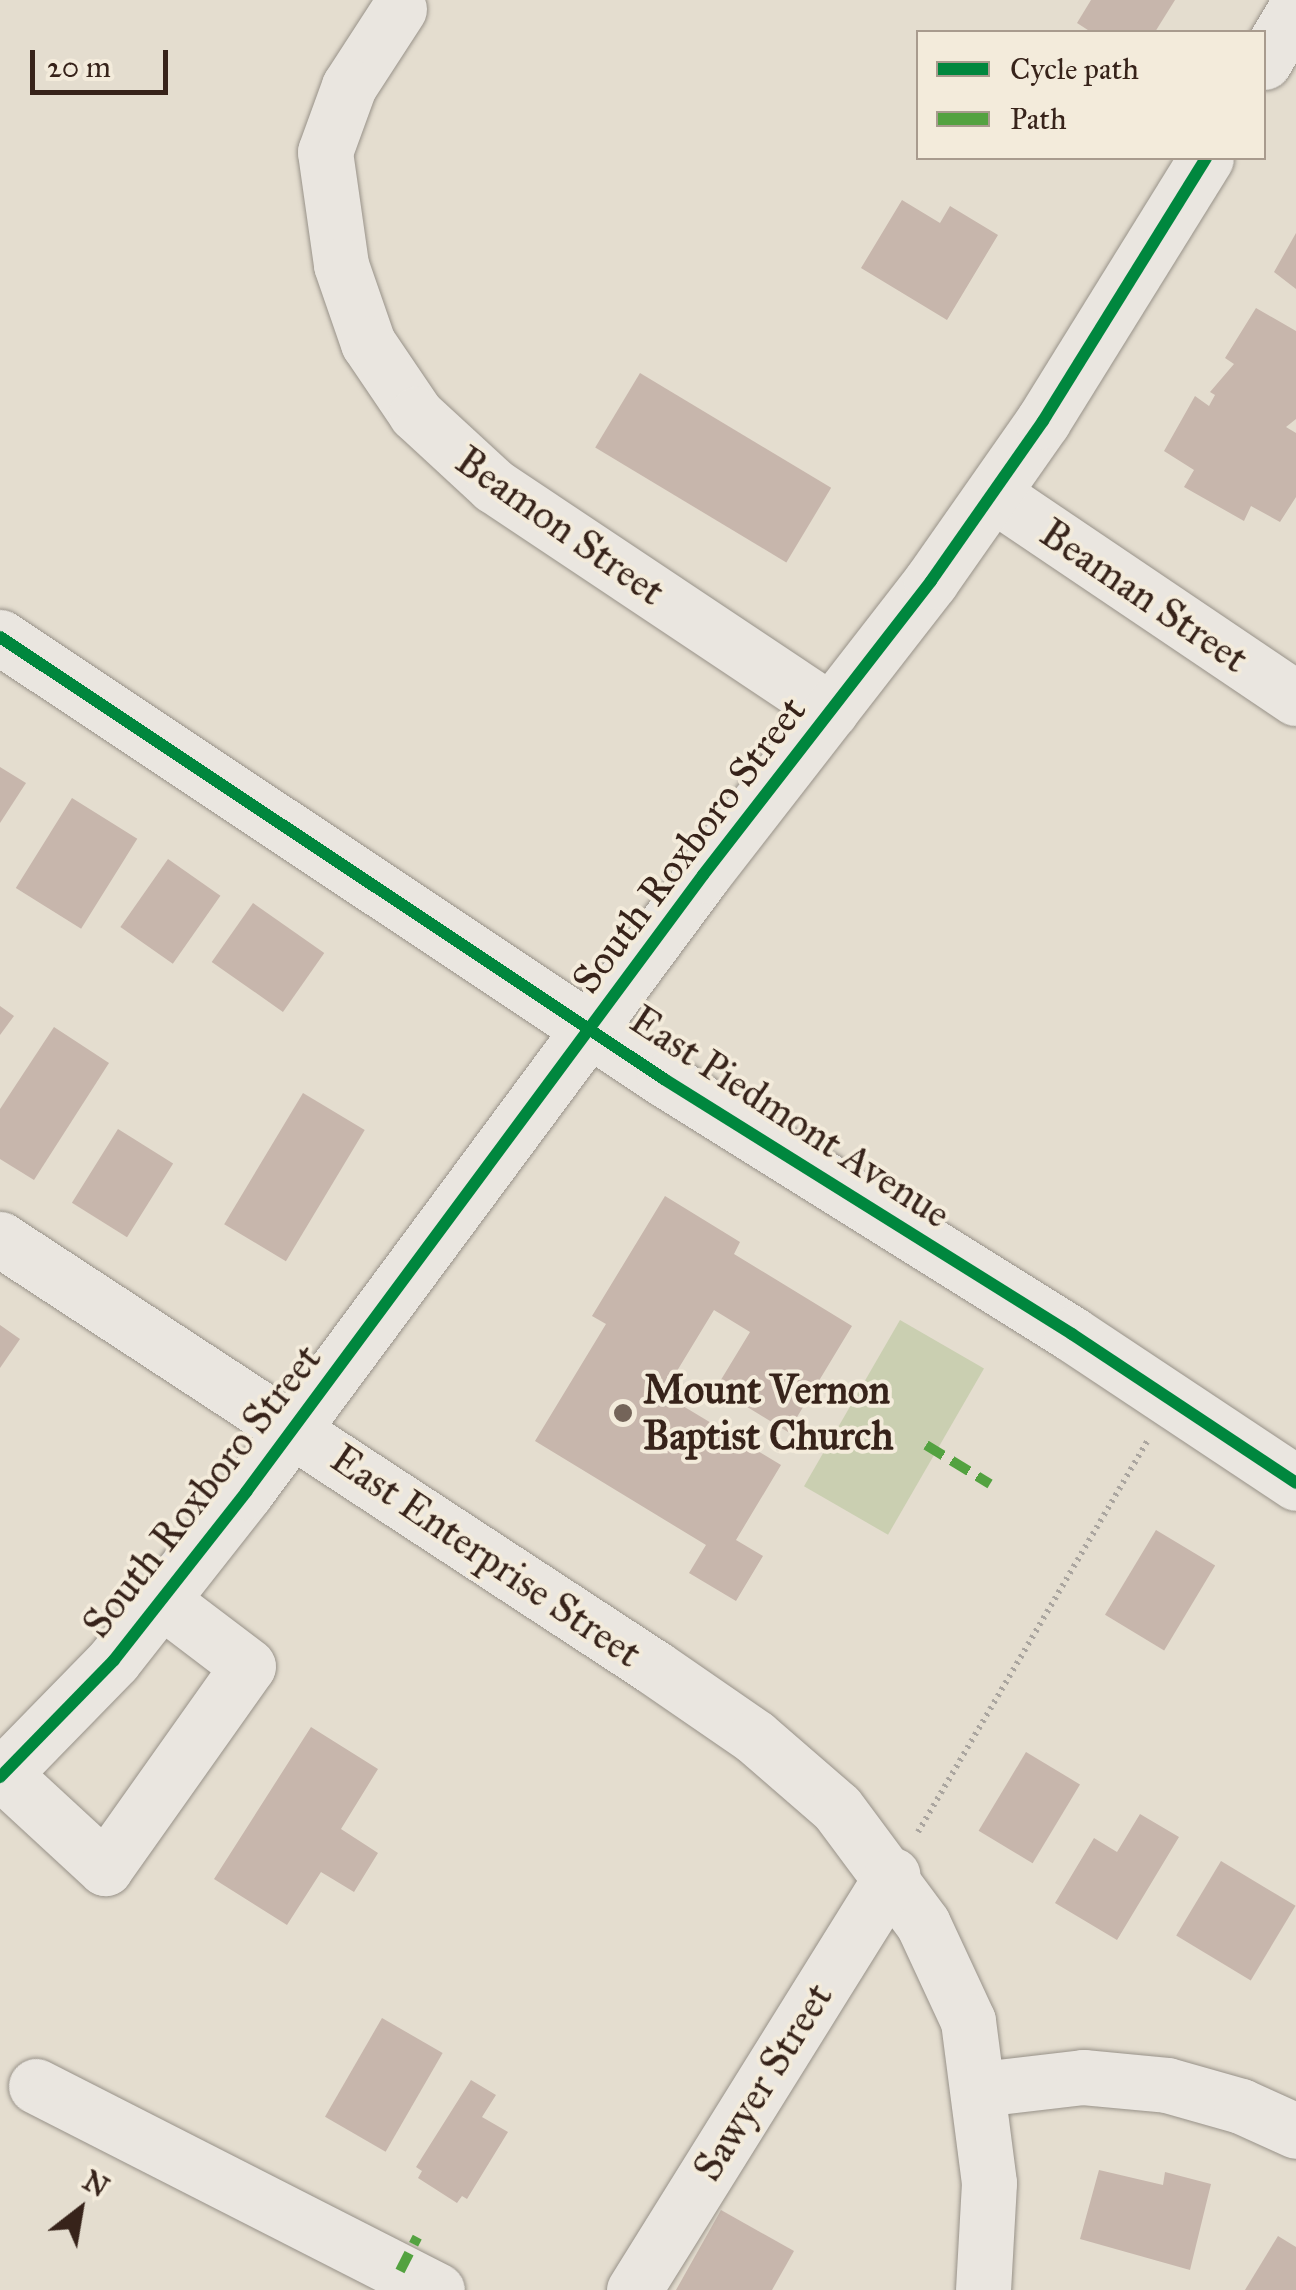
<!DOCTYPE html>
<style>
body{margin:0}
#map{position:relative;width:1296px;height:2290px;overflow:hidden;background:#e4ddcf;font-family:"IM FELL Great Primer",serif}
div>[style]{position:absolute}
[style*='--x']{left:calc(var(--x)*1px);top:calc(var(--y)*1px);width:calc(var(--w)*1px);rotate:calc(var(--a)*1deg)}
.green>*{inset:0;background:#cacfb1;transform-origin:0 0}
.building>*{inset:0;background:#c7b6ac;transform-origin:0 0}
.path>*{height:6px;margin-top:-3px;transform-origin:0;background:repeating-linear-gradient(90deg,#aaa59f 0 2.5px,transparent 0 7.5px)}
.roads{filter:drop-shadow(0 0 2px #989289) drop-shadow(0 0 2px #989289)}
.minor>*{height:55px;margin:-27.5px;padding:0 27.5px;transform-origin:27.5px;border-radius:27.5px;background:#eae6e0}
.quiet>*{height:10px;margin-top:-5px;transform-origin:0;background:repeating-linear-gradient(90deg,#53a240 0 20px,transparent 0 30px)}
.cycleway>*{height:12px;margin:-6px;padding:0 6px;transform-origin:6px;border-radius:6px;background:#00873e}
.dots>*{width:28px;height:28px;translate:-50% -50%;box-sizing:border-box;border:5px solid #f3ebdb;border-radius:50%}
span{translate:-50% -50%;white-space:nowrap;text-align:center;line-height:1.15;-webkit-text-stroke:8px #f3ebdb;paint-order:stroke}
.street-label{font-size:40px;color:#37231a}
.poi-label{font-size:40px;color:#37231a;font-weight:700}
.left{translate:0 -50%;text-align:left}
.legend{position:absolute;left:916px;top:30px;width:350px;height:130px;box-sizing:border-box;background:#f3ebdb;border:2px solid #a89b8e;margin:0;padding:12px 18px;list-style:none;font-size:30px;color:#37231a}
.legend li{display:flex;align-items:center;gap:20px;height:50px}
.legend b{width:50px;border:2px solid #a89b8e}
.north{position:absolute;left:30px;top:2160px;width:100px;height:100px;-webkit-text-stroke:8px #f3ebdb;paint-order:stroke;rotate:31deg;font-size:28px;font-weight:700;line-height:40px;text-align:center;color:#37231a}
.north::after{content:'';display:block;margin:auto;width:35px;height:45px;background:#37231a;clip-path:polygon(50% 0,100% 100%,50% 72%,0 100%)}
.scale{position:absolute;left:30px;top:50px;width:138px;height:45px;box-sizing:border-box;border:5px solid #37231a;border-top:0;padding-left:12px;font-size:30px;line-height:35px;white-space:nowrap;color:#37231a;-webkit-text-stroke:8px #f3ebdb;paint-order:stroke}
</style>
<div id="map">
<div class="green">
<i style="left:900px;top:1320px;width:97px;height:192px;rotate:30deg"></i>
</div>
<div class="building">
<i style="clip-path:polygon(1091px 0,1175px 0,1155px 32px,1091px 32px,1077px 23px)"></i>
<i style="clip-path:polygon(902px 200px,940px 223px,950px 206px,998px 235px,947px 320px,861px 268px)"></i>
<i style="clip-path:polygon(1296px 233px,1296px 289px,1274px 272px)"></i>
<i style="clip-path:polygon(1256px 308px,1296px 331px,1296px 419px,1286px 427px,1296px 433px,1296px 497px,1280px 522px,1251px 506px,1244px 521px,1184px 487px,1194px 470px,1164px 451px,1195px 396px,1209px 406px,1215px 395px,1210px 392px,1234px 364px,1225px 358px)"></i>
<i style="left:640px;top:373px;width:223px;height:87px;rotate:31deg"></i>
<i style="clip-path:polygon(0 767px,26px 783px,0 823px)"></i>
<i style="left:72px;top:798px;width:77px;height:106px;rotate:32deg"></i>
<i style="left:168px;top:859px;width:64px;height:83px;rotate:35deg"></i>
<i style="left:253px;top:903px;width:87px;height:72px;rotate:35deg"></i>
<i style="clip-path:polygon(0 1006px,14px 1016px,0 1035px)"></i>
<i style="clip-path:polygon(54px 1027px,109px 1063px,34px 1180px,0 1159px,0 1109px)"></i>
<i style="left:303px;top:1093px;width:72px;height:153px;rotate:31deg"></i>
<i style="left:118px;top:1129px;width:65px;height:87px;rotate:32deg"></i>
<i style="clip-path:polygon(665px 1196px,740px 1242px,734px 1254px,852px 1326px,788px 1432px,716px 1388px,750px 1332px,714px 1310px,663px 1394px,781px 1465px,736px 1540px,763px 1556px,736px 1601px,689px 1573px,706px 1545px,535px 1441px,606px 1324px,592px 1316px)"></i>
<i style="clip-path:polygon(0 1325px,20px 1339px,0 1368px)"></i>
<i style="left:1156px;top:1530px;width:69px;height:99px;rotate:31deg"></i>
<i style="clip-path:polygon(311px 1727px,378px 1769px,341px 1829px,378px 1853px,354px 1892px,321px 1872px,287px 1925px,214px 1879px)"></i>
<i style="left:1026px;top:1752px;width:63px;height:92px;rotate:31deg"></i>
<i style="clip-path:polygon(1140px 1814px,1179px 1837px,1117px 1940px,1055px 1903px,1094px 1838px,1117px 1852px)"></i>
<i style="left:1221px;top:1861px;width:87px;height:87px;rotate:31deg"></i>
<i style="left:382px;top:2018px;width:70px;height:114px;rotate:30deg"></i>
<i style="clip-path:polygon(471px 2080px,496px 2095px,482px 2117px,508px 2132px,467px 2199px,462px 2196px,457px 2203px,418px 2178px,422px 2171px,416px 2167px)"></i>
<i style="clip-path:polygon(1099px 2170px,1163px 2185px,1165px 2172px,1211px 2184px,1190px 2270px,1080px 2239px)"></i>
<i style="clip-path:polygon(721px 2210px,794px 2251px,772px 2290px,676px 2290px)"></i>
<i style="clip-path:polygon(1278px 2236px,1296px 2247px,1296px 2290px,1245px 2290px)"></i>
</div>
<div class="path">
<i style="--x:918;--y:1832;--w:453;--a:-59.6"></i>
</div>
<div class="roads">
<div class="minor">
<i style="--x:399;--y:9;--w:92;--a:123"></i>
<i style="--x:349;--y:86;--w:70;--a:110"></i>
<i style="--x:325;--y:152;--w:114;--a:81.9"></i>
<i style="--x:341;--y:265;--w:83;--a:70.9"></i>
<i style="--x:368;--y:343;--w:86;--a:55.9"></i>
<i style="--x:416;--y:414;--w:106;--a:42.7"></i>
<i style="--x:494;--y:486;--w:405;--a:33.7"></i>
<i style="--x:1264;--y:62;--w:63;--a:-59.3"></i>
<i style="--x:993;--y:494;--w:365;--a:34"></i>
<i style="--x:0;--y:637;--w:798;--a:33.65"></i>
<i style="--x:664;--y:1079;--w:481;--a:32"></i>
<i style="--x:1072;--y:1334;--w:269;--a:33.6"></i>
<i style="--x:0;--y:1239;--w:783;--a:33.22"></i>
<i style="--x:655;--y:1668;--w:121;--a:34.6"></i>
<i style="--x:755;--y:1737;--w:108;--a:40.9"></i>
<i style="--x:837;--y:1808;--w:144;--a:53.4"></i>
<i style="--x:923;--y:1924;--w:107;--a:65.1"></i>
<i style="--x:968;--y:2021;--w:163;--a:82.6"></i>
<i style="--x:989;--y:2183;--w:107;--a:93.2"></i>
<i style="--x:3;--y:1774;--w:139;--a:42.7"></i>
<i style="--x:105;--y:1868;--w:247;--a:-54.7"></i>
<i style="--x:248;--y:1666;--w:109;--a:-142.8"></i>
<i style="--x:0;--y:1777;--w:163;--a:-45.7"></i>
<i style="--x:114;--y:1660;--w:214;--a:-51.8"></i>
<i style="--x:246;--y:1492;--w:768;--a:-53.47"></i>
<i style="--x:703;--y:875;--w:372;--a:-52.2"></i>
<i style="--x:931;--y:581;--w:195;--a:-55"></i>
<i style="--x:1043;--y:421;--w:309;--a:-58.2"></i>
<i style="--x:36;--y:2086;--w:450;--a:27"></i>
<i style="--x:981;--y:2089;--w:103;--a:-6.7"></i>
<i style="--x:1083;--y:2077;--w:84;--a:5.4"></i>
<i style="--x:1167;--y:2085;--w:77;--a:15.8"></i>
<i style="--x:1241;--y:2106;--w:60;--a:24.4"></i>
<i style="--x:634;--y:2290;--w:489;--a:-58.1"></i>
</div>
</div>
<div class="quiet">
<i style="--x:926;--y:1445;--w:75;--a:31.4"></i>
<i style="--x:400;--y:2271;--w:38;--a:-63"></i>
</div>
<div class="cycleway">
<i style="--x:0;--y:637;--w:798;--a:33.65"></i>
<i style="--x:664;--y:1079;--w:481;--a:32"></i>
<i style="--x:1072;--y:1334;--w:269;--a:33.6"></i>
<i style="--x:0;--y:1777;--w:163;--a:-45.7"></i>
<i style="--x:114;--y:1660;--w:214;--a:-51.8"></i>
<i style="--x:246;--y:1492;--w:768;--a:-53.47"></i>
<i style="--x:703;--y:875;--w:372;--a:-52.2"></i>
<i style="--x:931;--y:581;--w:195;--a:-55"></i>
<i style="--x:1043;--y:421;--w:309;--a:-58.2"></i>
</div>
<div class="dots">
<i style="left:623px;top:1413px;background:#746459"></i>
</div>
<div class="street-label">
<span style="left:560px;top:526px;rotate:35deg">Beamon Street</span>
<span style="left:1144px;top:596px;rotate:34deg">Beaman Street</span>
<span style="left:689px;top:845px;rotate:-53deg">South Roxboro Street</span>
<span style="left:790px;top:1117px;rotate:33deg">East Piedmont Avenue</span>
<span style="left:202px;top:1491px;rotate:-52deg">South Roxboro Street</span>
<span style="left:486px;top:1556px;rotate:34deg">East Enterprise Street</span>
<span style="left:763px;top:2082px;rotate:-58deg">Sawyer Street</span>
</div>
<div class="poi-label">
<span class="left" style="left:643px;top:1413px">Mount Vernon<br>Baptist Church</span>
</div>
<ul class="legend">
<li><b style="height:12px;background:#00873e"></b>Cycle path</li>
<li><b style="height:12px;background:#53a240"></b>Path</li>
</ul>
<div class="north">N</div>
<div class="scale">20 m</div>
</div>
